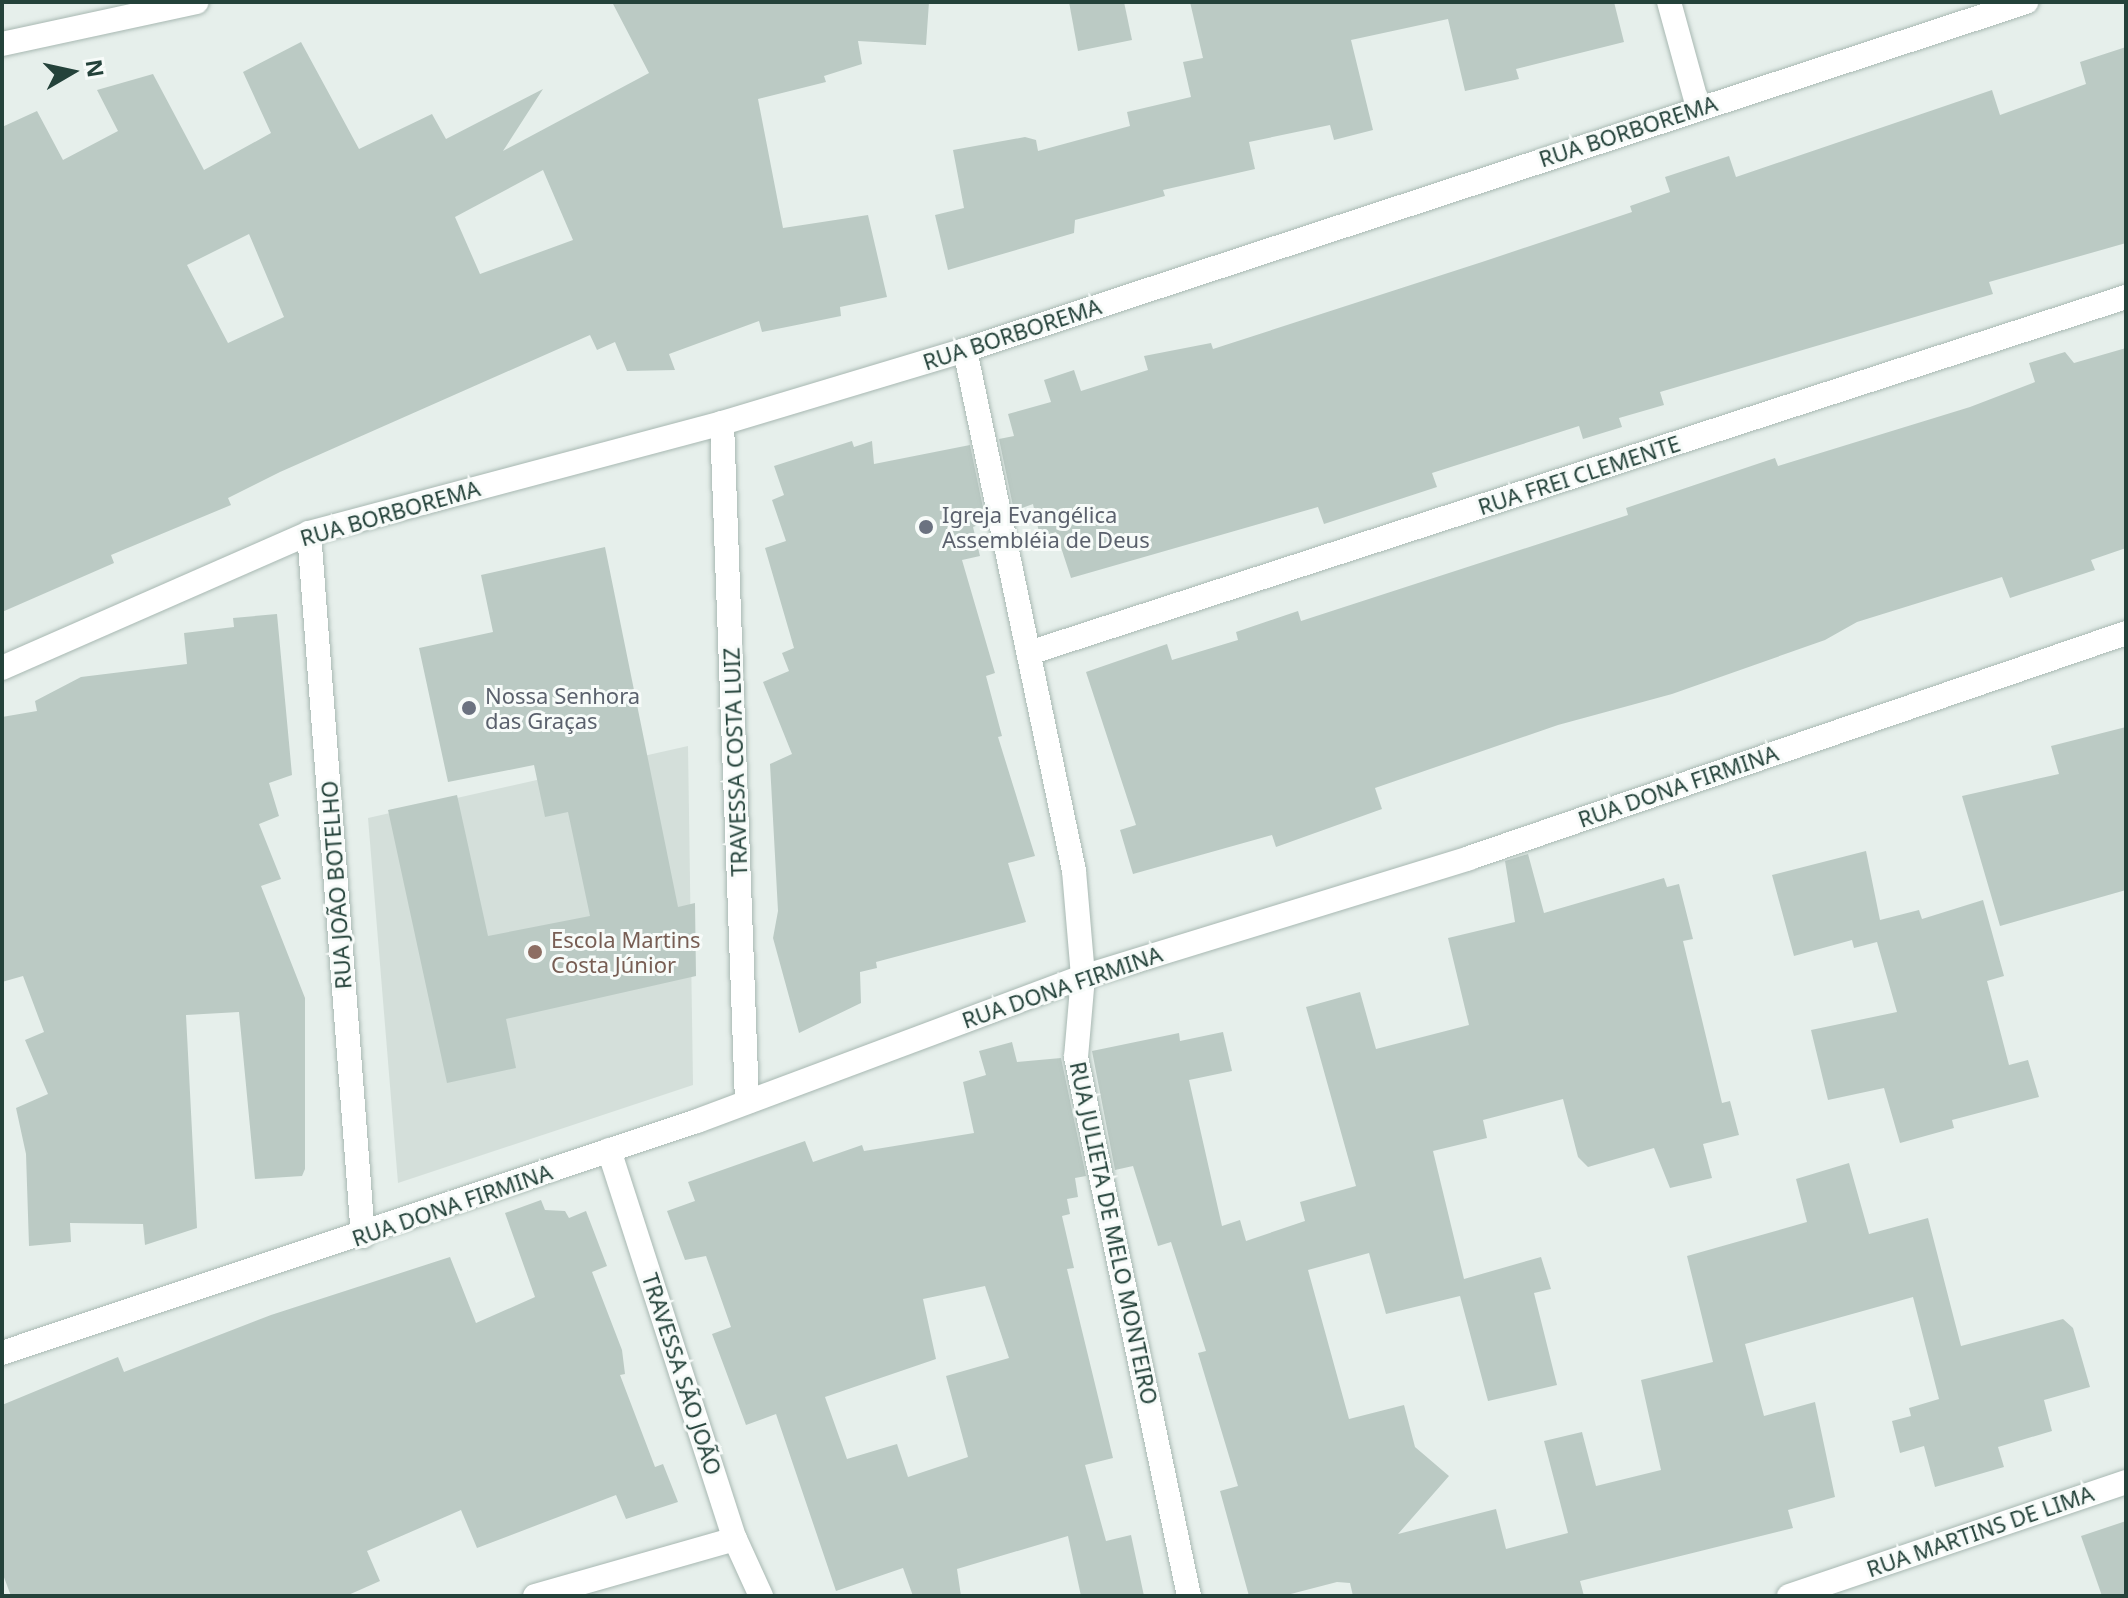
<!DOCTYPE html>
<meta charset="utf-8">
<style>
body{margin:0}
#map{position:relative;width:2128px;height:1598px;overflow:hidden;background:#e6efeb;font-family:"Noto Sans",sans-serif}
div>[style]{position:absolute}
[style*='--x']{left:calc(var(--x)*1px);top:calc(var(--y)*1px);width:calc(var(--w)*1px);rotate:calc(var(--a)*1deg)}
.built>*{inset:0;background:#d4dfda}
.building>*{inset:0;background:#bbcac4}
.roads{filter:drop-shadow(0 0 2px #a8b8b2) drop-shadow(0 0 2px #a8b8b2)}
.minor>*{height:24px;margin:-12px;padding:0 12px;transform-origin:12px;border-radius:12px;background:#fff}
.tertiary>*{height:24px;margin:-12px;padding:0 12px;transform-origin:12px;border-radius:12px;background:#fff}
.dots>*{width:22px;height:22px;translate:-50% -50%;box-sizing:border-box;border:4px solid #f7fbf9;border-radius:50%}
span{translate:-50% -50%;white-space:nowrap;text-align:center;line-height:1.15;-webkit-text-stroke:6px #f7fbf9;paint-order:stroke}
.street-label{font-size:22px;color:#24423a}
.worship-label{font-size:22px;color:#5b616d}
.left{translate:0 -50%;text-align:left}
.education-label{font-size:22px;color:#785e54}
.frame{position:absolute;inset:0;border:4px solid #24423a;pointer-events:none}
.north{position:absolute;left:32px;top:32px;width:80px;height:80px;-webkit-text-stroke:6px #f7fbf9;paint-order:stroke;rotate:81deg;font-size:22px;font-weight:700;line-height:32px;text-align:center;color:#24423a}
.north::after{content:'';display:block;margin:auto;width:28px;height:36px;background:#24423a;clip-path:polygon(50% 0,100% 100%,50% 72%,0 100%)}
</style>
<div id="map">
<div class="built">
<i style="clip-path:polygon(688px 746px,693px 1085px,398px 1183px,368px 818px)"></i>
</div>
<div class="building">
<i style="clip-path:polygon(evenodd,612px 2px,929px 2px,926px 45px,858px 41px,862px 64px,824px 76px,826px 82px,758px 99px,783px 228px,868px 215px,887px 297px,840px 307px,841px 316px,762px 332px,759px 321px,669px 354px,675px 370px,627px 371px,615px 342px,597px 350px,590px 335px,280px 472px,228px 498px,231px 505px,111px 555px,114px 563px,2px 612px,2px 127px,37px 111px,63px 160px,118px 131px,97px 90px,153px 74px,204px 170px,271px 133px,243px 72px,301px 42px,359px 149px,432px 114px,446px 139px,543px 89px,503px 151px,649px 73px,612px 2px,543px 170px,573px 240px,480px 274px,455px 217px,543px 170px,612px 2px,249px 234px,284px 317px,228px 343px,187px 265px,249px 234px)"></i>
<i style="clip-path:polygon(1069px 2px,1124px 2px,1132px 40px,1078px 51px)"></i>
<i style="clip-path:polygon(1190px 2px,1614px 2px,1624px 42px,1516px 69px,1519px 79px,1465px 91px,1448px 19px,1351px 40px,1373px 130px,1334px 140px,1330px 125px,1249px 142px,1255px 169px,1163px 190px,1165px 196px,1075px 220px,1074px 233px,948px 270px,935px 215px,964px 208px,953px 150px,1025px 137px,1036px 140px,1038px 151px,1130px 126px,1127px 112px,1191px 97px,1183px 62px,1203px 58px)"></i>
<i style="clip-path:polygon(2126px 47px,2126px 243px,1989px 282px,1993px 294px,1660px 392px,1664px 405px,1619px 418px,1622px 427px,1583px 439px,1579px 426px,1432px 473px,1437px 487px,1324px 524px,1318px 507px,1071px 578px,1056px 532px,1040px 537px,1033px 504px,1014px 511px,999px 439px,1014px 436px,1008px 414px,1051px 402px,1044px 380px,1074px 370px,1081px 391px,1148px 370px,1144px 356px,1211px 343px,1213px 349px,1482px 262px,1632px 212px,1630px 206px,1670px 192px,1665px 177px,1729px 156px,1736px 177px,1992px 90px,2000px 115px,2086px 84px,2080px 62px)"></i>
<i style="clip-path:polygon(2126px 348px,2126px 548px,2091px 560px,2095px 570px,2010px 598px,2002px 577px,1857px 622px,1825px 640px,1672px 694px,1558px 725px,1375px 788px,1382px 809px,1276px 847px,1272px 835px,1133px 874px,1120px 830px,1136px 825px,1086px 672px,1167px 644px,1172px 660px,1238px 640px,1236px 632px,1298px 611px,1301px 621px,1628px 515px,1626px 508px,1775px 458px,1778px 466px,1970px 407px,2035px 382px,2029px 363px,2065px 352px,2074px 363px)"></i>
<i style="clip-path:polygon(852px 441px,854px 447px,872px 441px,874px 464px,970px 445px,986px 522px,973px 527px,980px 556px,962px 560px,995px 673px,986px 676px,1002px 736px,998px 737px,1035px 856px,1008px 863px,1026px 922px,876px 962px,877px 968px,860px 972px,861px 1003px,799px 1033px,773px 938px,778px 911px,770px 764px,792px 754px,763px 682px,789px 671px,782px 653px,794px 648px,765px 548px,786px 541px,772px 500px,784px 495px,774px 466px)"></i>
<i style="clip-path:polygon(605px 547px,678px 907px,695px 903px,696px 976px,506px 1019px,516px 1068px,447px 1083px,388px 810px,457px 795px,488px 936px,590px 916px,568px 812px,545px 817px,534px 765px,448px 782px,419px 648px,493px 632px,481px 575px)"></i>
<i style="clip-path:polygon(277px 614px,292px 775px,269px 783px,279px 816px,259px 824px,281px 879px,261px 886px,305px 998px,305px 1169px,302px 1176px,255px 1179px,239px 1012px,186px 1015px,197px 1228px,145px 1245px,143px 1224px,70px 1223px,71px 1242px,29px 1246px,26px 1154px,16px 1108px,48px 1094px,25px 1040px,44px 1032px,23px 976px,2px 982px,2px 717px,37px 711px,35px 701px,81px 677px,187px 664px,184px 633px,234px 627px,233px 618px)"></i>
<i style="clip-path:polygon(2126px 727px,2126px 890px,2000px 926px,1962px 796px,2059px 774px,2051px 746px)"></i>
<i style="clip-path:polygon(1866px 851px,1880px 920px,1919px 910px,1922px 919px,1983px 900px,2004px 976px,1987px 981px,2009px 1065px,2028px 1060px,2039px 1097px,1952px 1120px,1954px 1128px,1900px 1143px,1884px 1088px,1828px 1100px,1811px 1030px,1897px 1012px,1877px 942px,1854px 948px,1852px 940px,1794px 956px,1772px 875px)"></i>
<i style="clip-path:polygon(1528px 854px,1544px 913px,1664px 878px,1667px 887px,1679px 884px,1693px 939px,1683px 941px,1722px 1103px,1730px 1101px,1739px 1135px,1703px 1144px,1712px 1178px,1670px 1188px,1654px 1148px,1588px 1167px,1578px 1157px,1563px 1099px,1483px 1120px,1487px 1138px,1433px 1151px,1464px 1279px,1541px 1257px,1551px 1289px,1534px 1293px,1557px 1385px,1488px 1401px,1460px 1296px,1386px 1314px,1369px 1253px,1308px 1270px,1349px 1419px,1404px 1405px,1415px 1447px,1449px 1476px,1398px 1534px,1496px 1509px,1506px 1549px,1568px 1533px,1544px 1441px,1582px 1432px,1596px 1486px,1661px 1470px,1641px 1380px,1713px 1362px,1687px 1256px,1807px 1222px,1796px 1179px,1849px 1163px,1869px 1234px,1928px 1218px,1961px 1346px,2063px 1319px,2073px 1328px,2090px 1387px,2044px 1400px,2052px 1431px,1998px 1447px,2004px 1467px,1935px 1487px,1924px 1446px,1900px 1453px,1892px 1421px,1911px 1416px,1909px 1408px,1939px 1399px,1913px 1297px,1745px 1344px,1764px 1416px,1815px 1402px,1835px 1497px,1788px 1510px,1793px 1528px,1580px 1581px,1584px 1596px,1353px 1596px,1350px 1583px,1337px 1582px,1283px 1596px,1249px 1596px,1220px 1491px,1238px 1486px,1198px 1353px,1206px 1351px,1171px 1242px,1158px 1246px,1133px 1166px,1115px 1170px,1092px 1051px,1179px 1033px,1180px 1041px,1223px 1032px,1232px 1071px,1189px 1080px,1222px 1226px,1240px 1220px,1246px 1241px,1305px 1221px,1300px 1202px,1356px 1186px,1306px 1007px,1360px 992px,1376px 1049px,1469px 1025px,1448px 938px,1515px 922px,1505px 861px)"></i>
<i style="clip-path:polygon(evenodd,1012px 1042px,1017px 1062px,1061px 1058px,1086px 1176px,1075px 1178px,1078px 1197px,1067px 1199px,1070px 1214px,1062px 1216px,1074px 1268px,1067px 1269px,1113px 1458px,1085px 1465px,1106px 1541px,1131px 1535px,1144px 1596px,1081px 1596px,1068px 1536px,957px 1569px,961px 1596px,913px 1596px,903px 1568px,836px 1591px,776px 1414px,746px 1425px,712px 1334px,731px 1327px,706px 1256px,685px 1260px,667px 1211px,695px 1201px,688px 1182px,805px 1141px,813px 1162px,862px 1145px,864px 1151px,974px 1133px,963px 1082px,986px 1075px,979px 1051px,1012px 1042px,985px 1286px,1009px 1358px,946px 1376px,968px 1457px,908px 1477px,897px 1444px,847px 1459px,825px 1397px,936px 1359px,923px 1299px,985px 1286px)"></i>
<i style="clip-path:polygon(541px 1200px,545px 1210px,565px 1211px,569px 1218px,586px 1211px,607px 1266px,592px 1272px,622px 1350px,625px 1374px,620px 1375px,655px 1467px,663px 1464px,678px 1502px,626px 1519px,616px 1495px,477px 1548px,461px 1510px,367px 1551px,380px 1581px,346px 1596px,11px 1596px,2px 1572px,2px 1405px,118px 1357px,124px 1372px,271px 1315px,450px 1257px,476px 1323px,535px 1297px,505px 1213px)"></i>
<i style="clip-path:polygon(2126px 1521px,2126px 1596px,2102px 1596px,2081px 1536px)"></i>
</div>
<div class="roads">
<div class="minor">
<i style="--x:1669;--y:2;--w:109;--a:74.6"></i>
<i style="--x:2;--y:44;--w:199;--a:-12.2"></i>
<i style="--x:965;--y:350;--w:532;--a:78.18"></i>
<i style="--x:1074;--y:871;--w:106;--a:85.1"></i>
<i style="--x:1083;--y:977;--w:80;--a:95"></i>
<i style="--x:1076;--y:1057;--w:551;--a:78.16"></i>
<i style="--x:722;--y:423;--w:679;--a:87.89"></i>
<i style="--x:309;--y:533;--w:705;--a:85.61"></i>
<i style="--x:1032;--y:652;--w:1150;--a:-17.98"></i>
<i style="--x:2;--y:668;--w:335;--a:-23.7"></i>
<i style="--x:309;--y:533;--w:427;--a:-14.9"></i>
<i style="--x:722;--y:423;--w:254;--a:-16.7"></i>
<i style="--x:965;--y:350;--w:1117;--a:-18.16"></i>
<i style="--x:609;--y:1150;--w:409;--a:72.1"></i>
<i style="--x:735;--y:1539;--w:63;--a:65.5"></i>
<i style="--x:535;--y:1596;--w:208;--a:-15.9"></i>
<i style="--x:1789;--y:1596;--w:356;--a:-18.7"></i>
</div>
<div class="tertiary">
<i style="--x:2;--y:1353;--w:733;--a:-18.46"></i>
<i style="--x:697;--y:1121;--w:412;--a:-20.5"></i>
<i style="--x:1083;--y:977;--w:404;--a:-17.1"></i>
<i style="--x:1469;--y:858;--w:694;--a:-18.9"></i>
</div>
</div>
<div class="dots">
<i style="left:926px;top:527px;background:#6b7280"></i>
<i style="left:469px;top:708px;background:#6b7280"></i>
<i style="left:535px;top:952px;background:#8d6e63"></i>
</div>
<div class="street-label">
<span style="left:1628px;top:131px;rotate:-18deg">RUA BORBOREMA</span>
<span style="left:1012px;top:334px;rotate:-18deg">RUA BORBOREMA</span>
<span style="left:1579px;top:475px;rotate:-18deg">RUA FREI CLEMENTE</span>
<span style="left:390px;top:513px;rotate:-16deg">RUA BORBOREMA</span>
<span style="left:735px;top:762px;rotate:-92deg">TRAVESSA COSTA LUIZ</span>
<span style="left:1678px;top:786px;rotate:-19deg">RUA DONA FIRMINA</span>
<span style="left:336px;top:885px;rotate:-94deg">RUA JOÃO BOTELHO</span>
<span style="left:1062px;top:987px;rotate:-19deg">RUA DONA FIRMINA</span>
<span style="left:452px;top:1205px;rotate:-19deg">RUA DONA FIRMINA</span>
<span style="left:1114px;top:1233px;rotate:78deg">RUA JULIETA DE MELO MONTEIRO</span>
<span style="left:682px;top:1374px;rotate:72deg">TRAVESSA SÃO JOÃO</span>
<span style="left:1980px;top:1531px;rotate:-19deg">RUA MARTINS DE LIMA</span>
</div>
<div class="worship-label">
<span class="left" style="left:942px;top:527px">Igreja Evangélica<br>Assembléia de Deus</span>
<span class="left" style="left:485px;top:708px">Nossa Senhora<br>das Graças</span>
</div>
<div class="education-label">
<span class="left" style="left:551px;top:952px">Escola Martins<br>Costa Júnior</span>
</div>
<div class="frame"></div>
<div class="north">N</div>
</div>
